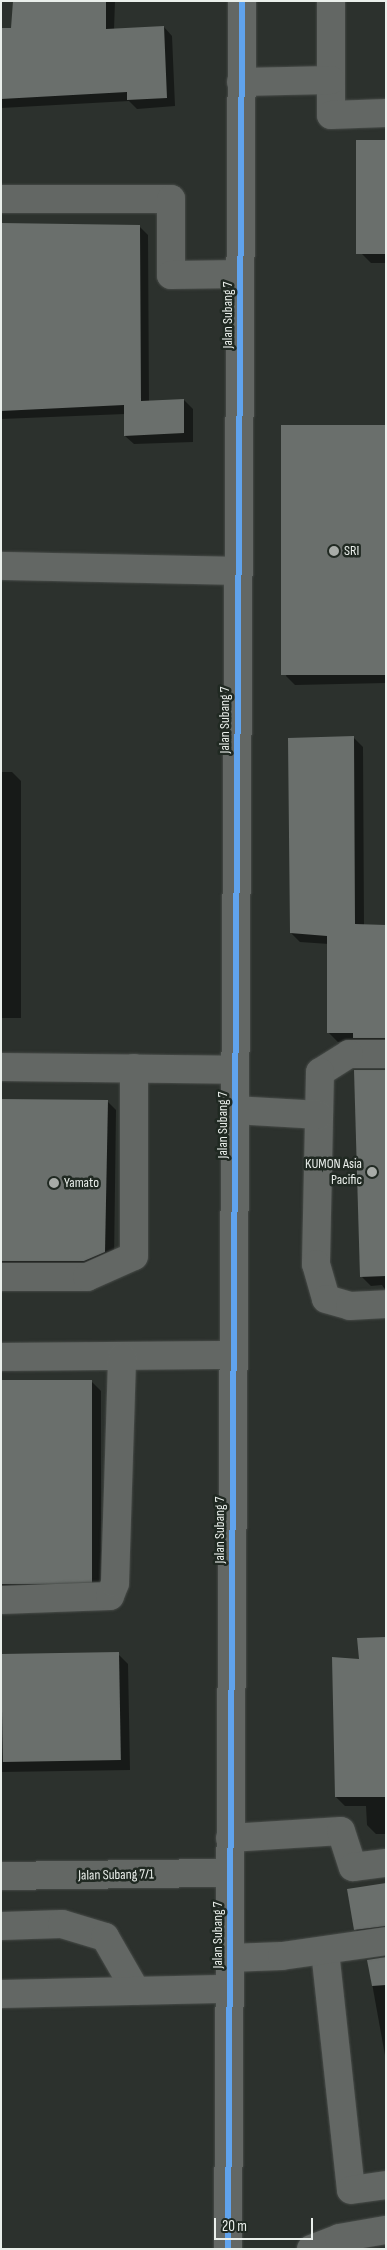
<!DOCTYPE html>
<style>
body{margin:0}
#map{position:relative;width:387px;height:2250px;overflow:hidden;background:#2c312d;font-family:"Sofia Sans Condensed",sans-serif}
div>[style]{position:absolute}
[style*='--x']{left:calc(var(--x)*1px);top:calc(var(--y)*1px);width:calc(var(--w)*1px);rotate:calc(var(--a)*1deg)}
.shadow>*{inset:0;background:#0007}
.building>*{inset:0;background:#6a6f6c;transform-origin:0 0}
.roads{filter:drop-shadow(0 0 1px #484c49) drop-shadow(0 0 1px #484c49)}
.minor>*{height:28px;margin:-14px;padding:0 14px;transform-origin:14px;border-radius:14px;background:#636764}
.cycleway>*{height:6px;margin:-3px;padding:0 3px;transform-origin:3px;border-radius:3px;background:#60a3ed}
.dots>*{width:14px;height:14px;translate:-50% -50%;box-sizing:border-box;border:2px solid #202922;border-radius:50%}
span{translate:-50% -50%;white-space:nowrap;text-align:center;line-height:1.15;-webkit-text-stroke:5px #202922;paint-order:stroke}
.street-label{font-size:14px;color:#eaefeb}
.poi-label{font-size:14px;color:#eaefeb}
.left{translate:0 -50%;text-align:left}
.right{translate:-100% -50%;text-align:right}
.frame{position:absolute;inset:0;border:2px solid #eaefeb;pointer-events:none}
.scale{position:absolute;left:214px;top:2218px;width:99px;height:22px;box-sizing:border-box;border:2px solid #eaefeb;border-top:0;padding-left:6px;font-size:15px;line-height:18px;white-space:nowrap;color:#eaefeb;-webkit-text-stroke:4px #202922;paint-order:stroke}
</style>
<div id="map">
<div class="shadow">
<i style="clip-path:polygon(14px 1px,115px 1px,114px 30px,164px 27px,172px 36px,175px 106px,137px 109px,129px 101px,1px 108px,1px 29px,12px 29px)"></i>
<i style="clip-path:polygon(386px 141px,386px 263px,371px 263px,362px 254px)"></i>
<i style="clip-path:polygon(1px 225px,139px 226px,148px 235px,149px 402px,184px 400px,193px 409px,193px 442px,134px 444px,125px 436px,125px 414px,1px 419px)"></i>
<i style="clip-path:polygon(386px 427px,386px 683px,295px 685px,286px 676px)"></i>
<i style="clip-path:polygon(354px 738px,363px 747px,364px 925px,386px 926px,386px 1047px,358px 1041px,338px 1042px,329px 1033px,329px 944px,300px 942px,291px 933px)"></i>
<i style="clip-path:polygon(1px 772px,12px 772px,21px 781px,21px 1018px,1px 1018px)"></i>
<i style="clip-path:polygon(386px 1070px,386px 1291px,382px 1285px,371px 1286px,362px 1277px,356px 1071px)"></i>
<i style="clip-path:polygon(1px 1100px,107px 1101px,116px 1110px,114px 1261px,1px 1274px)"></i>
<i style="clip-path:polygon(1px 1381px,91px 1381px,101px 1391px,101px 1591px,1px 1598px)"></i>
<i style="clip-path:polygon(386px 1638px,386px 1834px,376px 1834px,367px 1825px,366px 1806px,345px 1806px,336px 1797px,360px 1660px)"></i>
<i style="clip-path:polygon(118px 1654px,128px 1664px,130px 1770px,1px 1772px,1px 1655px)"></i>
<i style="clip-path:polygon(386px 1884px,386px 1936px,364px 1938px,355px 1929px)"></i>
<i style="clip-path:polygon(386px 1957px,386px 2061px,368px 1961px)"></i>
</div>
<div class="building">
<i style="clip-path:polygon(13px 1px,106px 1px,106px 29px,164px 26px,167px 98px,127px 100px,127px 92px,1px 99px,1px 28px,11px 28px)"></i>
<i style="left:386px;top:140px;width:114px;height:30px;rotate:90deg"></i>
<i style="clip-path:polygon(1px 223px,140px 225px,141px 401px,184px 399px,184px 433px,124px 436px,124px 405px,1px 411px)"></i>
<i style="left:386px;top:425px;width:250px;height:105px;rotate:90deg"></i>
<i style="clip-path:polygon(354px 736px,355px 924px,386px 925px,386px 1038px,353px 1038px,353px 1033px,327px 1033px,327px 936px,290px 933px,288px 738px)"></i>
<i style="clip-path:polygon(354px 1070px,386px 1070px,386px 1276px,360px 1277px)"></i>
<i style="clip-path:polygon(1px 1099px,108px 1100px,105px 1252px,84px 1261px,1px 1261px)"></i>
<i style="left:1px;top:1380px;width:91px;height:204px"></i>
<i style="clip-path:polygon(386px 1637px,386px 1797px,335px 1797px,332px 1657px,359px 1659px,357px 1638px)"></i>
<i style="left:119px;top:1652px;width:108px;height:118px;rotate:89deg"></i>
<i style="clip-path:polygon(386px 1883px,386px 1926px,354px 1930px,347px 1889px)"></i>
<i style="clip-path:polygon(386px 1957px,386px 1985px,372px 1986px,367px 1960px)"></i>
</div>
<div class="roads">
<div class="minor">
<i style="--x:331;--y:1;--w:114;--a:90"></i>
<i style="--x:331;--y:115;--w:55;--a:-2.1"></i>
<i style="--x:241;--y:82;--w:90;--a:-1.3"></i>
<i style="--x:1;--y:199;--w:170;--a:0"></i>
<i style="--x:171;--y:199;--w:76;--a:90"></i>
<i style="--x:171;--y:275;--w:69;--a:-0.8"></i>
<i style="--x:1;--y:566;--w:238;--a:1.2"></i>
<i style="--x:386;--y:1054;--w:37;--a:180"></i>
<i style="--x:349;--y:1054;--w:34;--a:148"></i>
<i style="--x:320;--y:1072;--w:192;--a:91.2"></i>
<i style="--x:316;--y:1264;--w:36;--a:74"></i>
<i style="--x:326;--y:1299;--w:25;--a:16"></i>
<i style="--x:350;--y:1306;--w:36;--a:-3"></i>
<i style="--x:1;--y:1067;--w:234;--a:0.7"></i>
<i style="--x:235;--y:1110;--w:84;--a:3.4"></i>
<i style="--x:1;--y:1277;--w:86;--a:0"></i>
<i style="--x:87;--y:1277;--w:51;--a:-24.1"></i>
<i style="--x:134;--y:1256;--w:188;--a:-90"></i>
<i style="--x:1;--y:1357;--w:233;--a:-0.5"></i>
<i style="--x:1;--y:1600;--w:109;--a:-2.1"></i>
<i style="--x:110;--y:1596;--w:14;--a:-69"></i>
<i style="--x:115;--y:1583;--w:226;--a:-88.2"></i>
<i style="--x:230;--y:1838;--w:111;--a:-3.6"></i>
<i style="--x:341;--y:1831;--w:38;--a:72"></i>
<i style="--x:353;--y:1867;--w:33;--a:-7"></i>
<i style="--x:1;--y:1876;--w:229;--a:-0.8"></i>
<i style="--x:1;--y:1926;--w:61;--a:-1.9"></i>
<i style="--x:62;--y:1924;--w:45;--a:16.8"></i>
<i style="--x:105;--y:1937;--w:62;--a:60.1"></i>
<i style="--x:325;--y:1951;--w:240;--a:83.8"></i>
<i style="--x:351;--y:2190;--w:35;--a:-8"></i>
<i style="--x:230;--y:1958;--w:52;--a:-2.2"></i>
<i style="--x:282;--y:1956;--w:105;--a:-8.2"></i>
<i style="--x:1;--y:1994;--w:229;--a:-1.3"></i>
<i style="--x:228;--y:2249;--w:2248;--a:-89.64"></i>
<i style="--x:311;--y:2249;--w:30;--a:-21"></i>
<i style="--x:339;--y:2238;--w:48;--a:-9.7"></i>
</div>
</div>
<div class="cycleway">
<i style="--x:228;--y:2249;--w:2248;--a:-89.64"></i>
</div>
<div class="dots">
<i style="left:334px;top:551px;background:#a8aca8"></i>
<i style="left:372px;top:1172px;background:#a8aca8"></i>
<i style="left:54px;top:1183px;background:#a8aca8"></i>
</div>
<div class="street-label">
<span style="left:228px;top:315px;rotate:-90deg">Jalan Subang 7</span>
<span style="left:225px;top:720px;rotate:-90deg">Jalan Subang 7</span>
<span style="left:223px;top:1125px;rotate:-90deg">Jalan Subang 7</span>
<span style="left:220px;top:1530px;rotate:-90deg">Jalan Subang 7</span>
<span style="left:116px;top:1875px;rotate:-1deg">Jalan Subang 7/1</span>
<span style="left:218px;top:1935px;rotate:-90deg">Jalan Subang 7</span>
</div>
<div class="poi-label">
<span class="left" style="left:344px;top:551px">SRI</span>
<span class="right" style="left:362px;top:1172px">KUMON Asia<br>Pacific</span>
<span class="left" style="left:64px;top:1183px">Yamato</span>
</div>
<div class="frame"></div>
<div class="scale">20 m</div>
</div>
